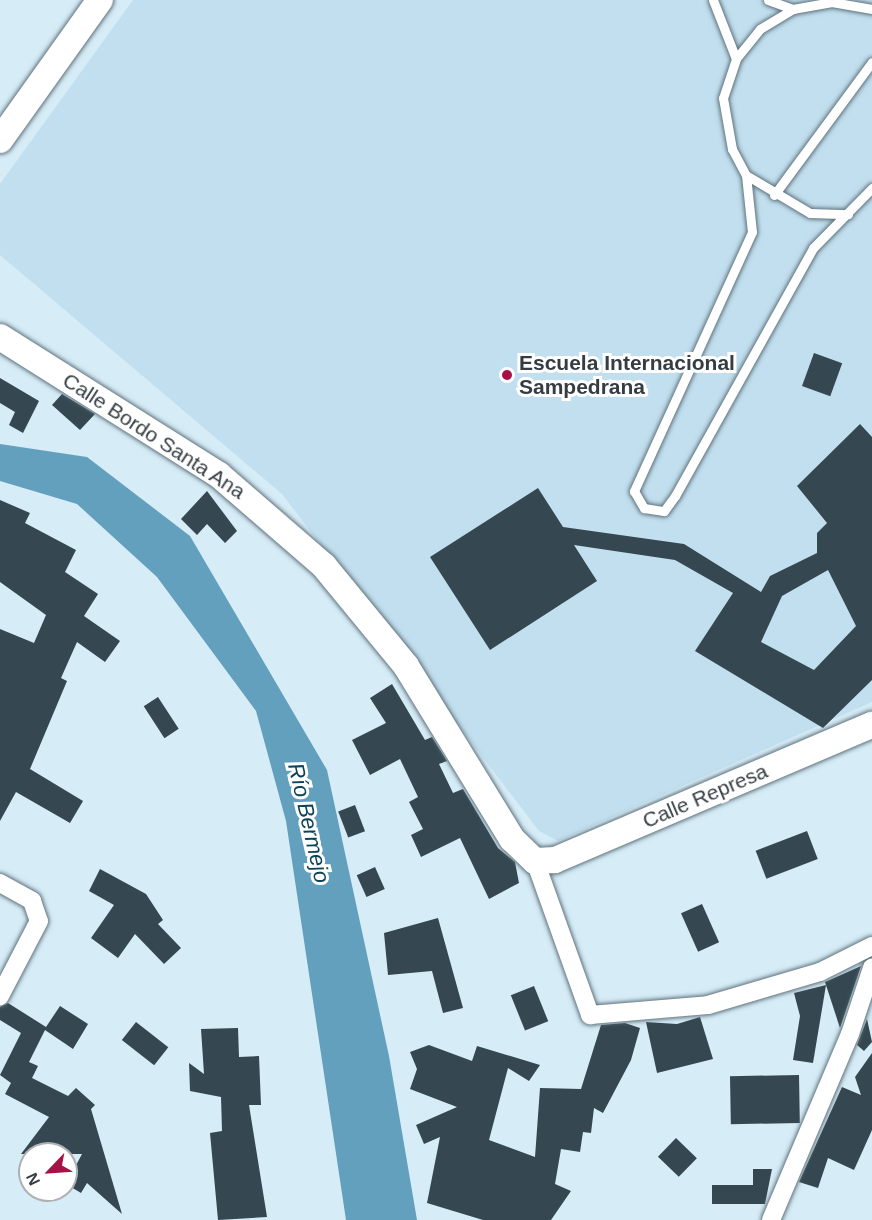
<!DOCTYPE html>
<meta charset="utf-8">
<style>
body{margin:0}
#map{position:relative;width:872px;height:1220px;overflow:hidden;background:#d6ecf7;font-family:Helvetica,sans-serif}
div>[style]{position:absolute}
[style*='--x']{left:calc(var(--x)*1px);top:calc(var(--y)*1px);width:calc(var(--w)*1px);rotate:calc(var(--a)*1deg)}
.built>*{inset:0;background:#c2dfef}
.water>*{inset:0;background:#62a0be}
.building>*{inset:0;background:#354750;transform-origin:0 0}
.roads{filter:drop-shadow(0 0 2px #5f737d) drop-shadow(0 0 2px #5f737d)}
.lane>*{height:9px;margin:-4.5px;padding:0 4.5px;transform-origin:4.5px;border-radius:4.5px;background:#fff}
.street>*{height:18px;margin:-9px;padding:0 9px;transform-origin:9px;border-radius:9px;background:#fff}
.secondary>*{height:26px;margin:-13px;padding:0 13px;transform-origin:13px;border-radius:13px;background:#fff}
.dots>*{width:16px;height:16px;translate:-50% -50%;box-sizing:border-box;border:3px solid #fff;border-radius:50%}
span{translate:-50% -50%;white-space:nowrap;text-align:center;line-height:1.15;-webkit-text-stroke:6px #fff;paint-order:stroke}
.poi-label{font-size:21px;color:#353d42;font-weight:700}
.left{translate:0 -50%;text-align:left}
.street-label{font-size:21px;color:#353d42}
.water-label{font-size:22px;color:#0d4358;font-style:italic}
.north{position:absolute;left:18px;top:1142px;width:60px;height:60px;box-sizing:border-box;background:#fff;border:2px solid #aeb1b3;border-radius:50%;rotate:245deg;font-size:16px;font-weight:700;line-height:24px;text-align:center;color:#353d42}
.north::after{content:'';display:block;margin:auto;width:21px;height:27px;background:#a71246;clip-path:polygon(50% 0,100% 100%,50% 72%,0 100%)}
</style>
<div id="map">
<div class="built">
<i style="clip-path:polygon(133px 0,872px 0,872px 702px,558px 841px,539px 831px,282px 494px,0 255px,0 184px)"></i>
</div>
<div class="water">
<i style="clip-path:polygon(0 444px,87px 457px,190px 536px,327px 770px,389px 1056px,417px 1220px,346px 1220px,286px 821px,256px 711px,157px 577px,77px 504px,0 481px)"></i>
</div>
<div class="building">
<i style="left:814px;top:353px;width:30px;height:35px;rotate:20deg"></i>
<i style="clip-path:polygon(0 378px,39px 401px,23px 433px,9px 425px,15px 412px,0 403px)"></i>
<i style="clip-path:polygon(62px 394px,95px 414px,80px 430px,52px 405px)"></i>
<i style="clip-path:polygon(evenodd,860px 424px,872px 437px,872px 680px,823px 728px,695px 651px,733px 593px,675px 560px,574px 545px,597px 581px,490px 650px,430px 557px,538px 488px,563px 527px,684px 544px,761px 592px,770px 576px,817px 553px,817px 533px,827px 523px,797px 486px,860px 424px,828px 570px,856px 626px,814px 670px,761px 642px,782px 596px,828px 570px)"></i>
<i style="clip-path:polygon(207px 491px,237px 531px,225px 543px,207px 524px,197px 535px,181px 519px)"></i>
<i style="clip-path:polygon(0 500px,30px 513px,25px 523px,76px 550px,65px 572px,98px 594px,84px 616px,120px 641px,105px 662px,77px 642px,61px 678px,67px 681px,30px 769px,83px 801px,70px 823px,16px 792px,0 821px,0 629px,34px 643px,46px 615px,0 582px)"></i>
<i style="clip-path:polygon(392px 684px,425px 740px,432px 737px,447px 761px,439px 764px,453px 793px,463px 789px,498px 848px,515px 862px,519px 883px,489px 899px,460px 838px,421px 857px,411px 835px,423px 829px,409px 802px,418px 797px,400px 759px,370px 775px,352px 740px,386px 723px,370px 698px)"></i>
<i style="left:158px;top:697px;width:38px;height:17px;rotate:57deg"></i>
<i style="left:355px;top:805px;width:28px;height:18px;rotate:69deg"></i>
<i style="left:807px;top:831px;width:30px;height:55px;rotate:69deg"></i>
<i style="left:375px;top:867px;width:24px;height:20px;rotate:66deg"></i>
<i style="clip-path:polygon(100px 869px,146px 894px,163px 920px,158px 924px,181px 948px,164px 964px,135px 934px,118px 958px,91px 938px,114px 905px,89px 891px)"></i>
<i style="left:702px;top:904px;width:42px;height:23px;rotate:66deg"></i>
<i style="clip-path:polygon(438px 918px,463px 1008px,443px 1013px,432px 971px,388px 975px,384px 933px)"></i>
<i style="clip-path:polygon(861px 966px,840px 1028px,825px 982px)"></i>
<i style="clip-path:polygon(826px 985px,813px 1063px,793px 1060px,800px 1016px,794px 993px)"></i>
<i style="left:534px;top:986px;width:38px;height:25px;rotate:68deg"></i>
<i style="clip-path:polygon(8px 1003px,46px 1027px,60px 1006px,88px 1024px,73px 1049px,45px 1030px,29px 1062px,38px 1066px,32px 1078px,68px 1096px,76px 1088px,95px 1105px,91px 1109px,122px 1214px,87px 1183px,81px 1193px,66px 1184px,82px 1154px,21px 1154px,49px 1117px,5px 1094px,11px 1083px,0 1075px,21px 1033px,0 1020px,0 1007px)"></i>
<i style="clip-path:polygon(700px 1017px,713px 1059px,657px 1073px,646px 1022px,677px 1024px)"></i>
<i style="clip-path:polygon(867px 1019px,872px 1042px,864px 1051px,857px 1045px)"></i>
<i style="left:136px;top:1022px;width:41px;height:23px;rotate:38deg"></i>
<i style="clip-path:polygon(625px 1023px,640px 1028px,631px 1060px,603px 1113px,594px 1108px,591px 1133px,583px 1132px,580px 1152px,561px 1149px,555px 1184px,571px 1191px,551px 1220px,483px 1220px,427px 1203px,440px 1137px,424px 1144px,416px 1125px,457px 1107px,410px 1089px,417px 1069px,410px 1052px,429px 1045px,472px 1061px,477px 1046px,540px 1065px,529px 1081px,508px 1068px,489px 1140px,535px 1157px,540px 1088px,581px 1089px,601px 1025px)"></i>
<i style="clip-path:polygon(238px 1028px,239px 1057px,259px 1056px,261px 1105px,249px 1105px,267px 1217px,218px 1220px,210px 1133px,222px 1131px,221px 1097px,190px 1091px,189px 1063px,204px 1074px,201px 1029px)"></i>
<i style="clip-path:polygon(872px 1053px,872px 1130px,854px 1170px,828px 1158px,818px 1188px,799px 1182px,842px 1087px,861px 1095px,855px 1077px)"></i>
<i style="left:799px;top:1075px;width:48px;height:69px;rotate:89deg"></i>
<i style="left:676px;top:1138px;width:29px;height:26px;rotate:44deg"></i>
<i style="clip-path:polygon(753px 1169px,772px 1169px,765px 1204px,712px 1204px,712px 1185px,753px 1185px)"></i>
</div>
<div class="roads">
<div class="lane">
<i style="--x:713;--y:0;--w:63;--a:68.7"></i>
<i style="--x:768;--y:0;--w:27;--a:20"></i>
<i style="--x:872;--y:9;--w:41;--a:-170.1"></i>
<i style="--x:832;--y:2;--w:40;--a:170"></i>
<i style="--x:793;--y:9;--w:39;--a:149"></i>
<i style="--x:760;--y:29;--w:38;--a:129"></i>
<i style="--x:736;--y:59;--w:41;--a:108.4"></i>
<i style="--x:723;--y:98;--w:52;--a:80"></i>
<i style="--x:732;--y:149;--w:30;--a:62"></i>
<i style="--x:746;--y:175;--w:57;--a:84"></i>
<i style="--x:752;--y:232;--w:285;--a:114.5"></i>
<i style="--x:634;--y:491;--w:20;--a:60"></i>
<i style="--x:644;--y:508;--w:20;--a:9"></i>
<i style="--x:664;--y:511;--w:19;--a:-54"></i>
<i style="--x:675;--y:496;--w:284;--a:-60.9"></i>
<i style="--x:813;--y:248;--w:84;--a:-45.5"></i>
<i style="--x:746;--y:175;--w:74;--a:30.7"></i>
<i style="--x:810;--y:213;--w:38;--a:2"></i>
<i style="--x:774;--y:195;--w:165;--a:-53.6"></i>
</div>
<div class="street">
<i style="--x:535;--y:861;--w:164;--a:70.3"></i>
<i style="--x:590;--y:1015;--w:118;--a:-4.8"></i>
<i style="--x:708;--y:1005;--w:117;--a:-16.4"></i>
<i style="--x:820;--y:972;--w:58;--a:-26.6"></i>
<i style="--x:0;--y:883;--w:37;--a:29"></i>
<i style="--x:32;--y:901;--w:21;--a:71"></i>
<i style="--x:39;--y:921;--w:85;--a:117.5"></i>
<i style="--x:771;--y:1220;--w:202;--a:-67"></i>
<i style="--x:850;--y:1034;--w:70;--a:-71.6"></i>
</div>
<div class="secondary">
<i style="--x:0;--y:140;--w:172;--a:-54.5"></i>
<i style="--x:0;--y:337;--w:259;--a:32.2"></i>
<i style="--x:219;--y:475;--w:139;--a:40.9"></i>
<i style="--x:324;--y:566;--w:129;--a:50.6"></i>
<i style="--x:406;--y:666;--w:203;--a:58.5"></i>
<i style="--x:512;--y:839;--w:32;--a:44"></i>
<i style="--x:535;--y:861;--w:20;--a:-3"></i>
<i style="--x:555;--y:860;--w:345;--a:-23.1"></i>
</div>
</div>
<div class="dots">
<i style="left:507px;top:375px;background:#a71246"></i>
</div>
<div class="poi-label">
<span class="left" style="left:519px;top:375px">Escuela Internacional<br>Sampedrana</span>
</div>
<div class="street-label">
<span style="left:154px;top:436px;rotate:33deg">Calle Bordo Santa Ana</span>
<span style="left:705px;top:796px;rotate:-23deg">Calle Represa</span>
</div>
<div class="water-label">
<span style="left:309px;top:823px;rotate:77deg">Río Bermejo</span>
</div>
<div class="north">N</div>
</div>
